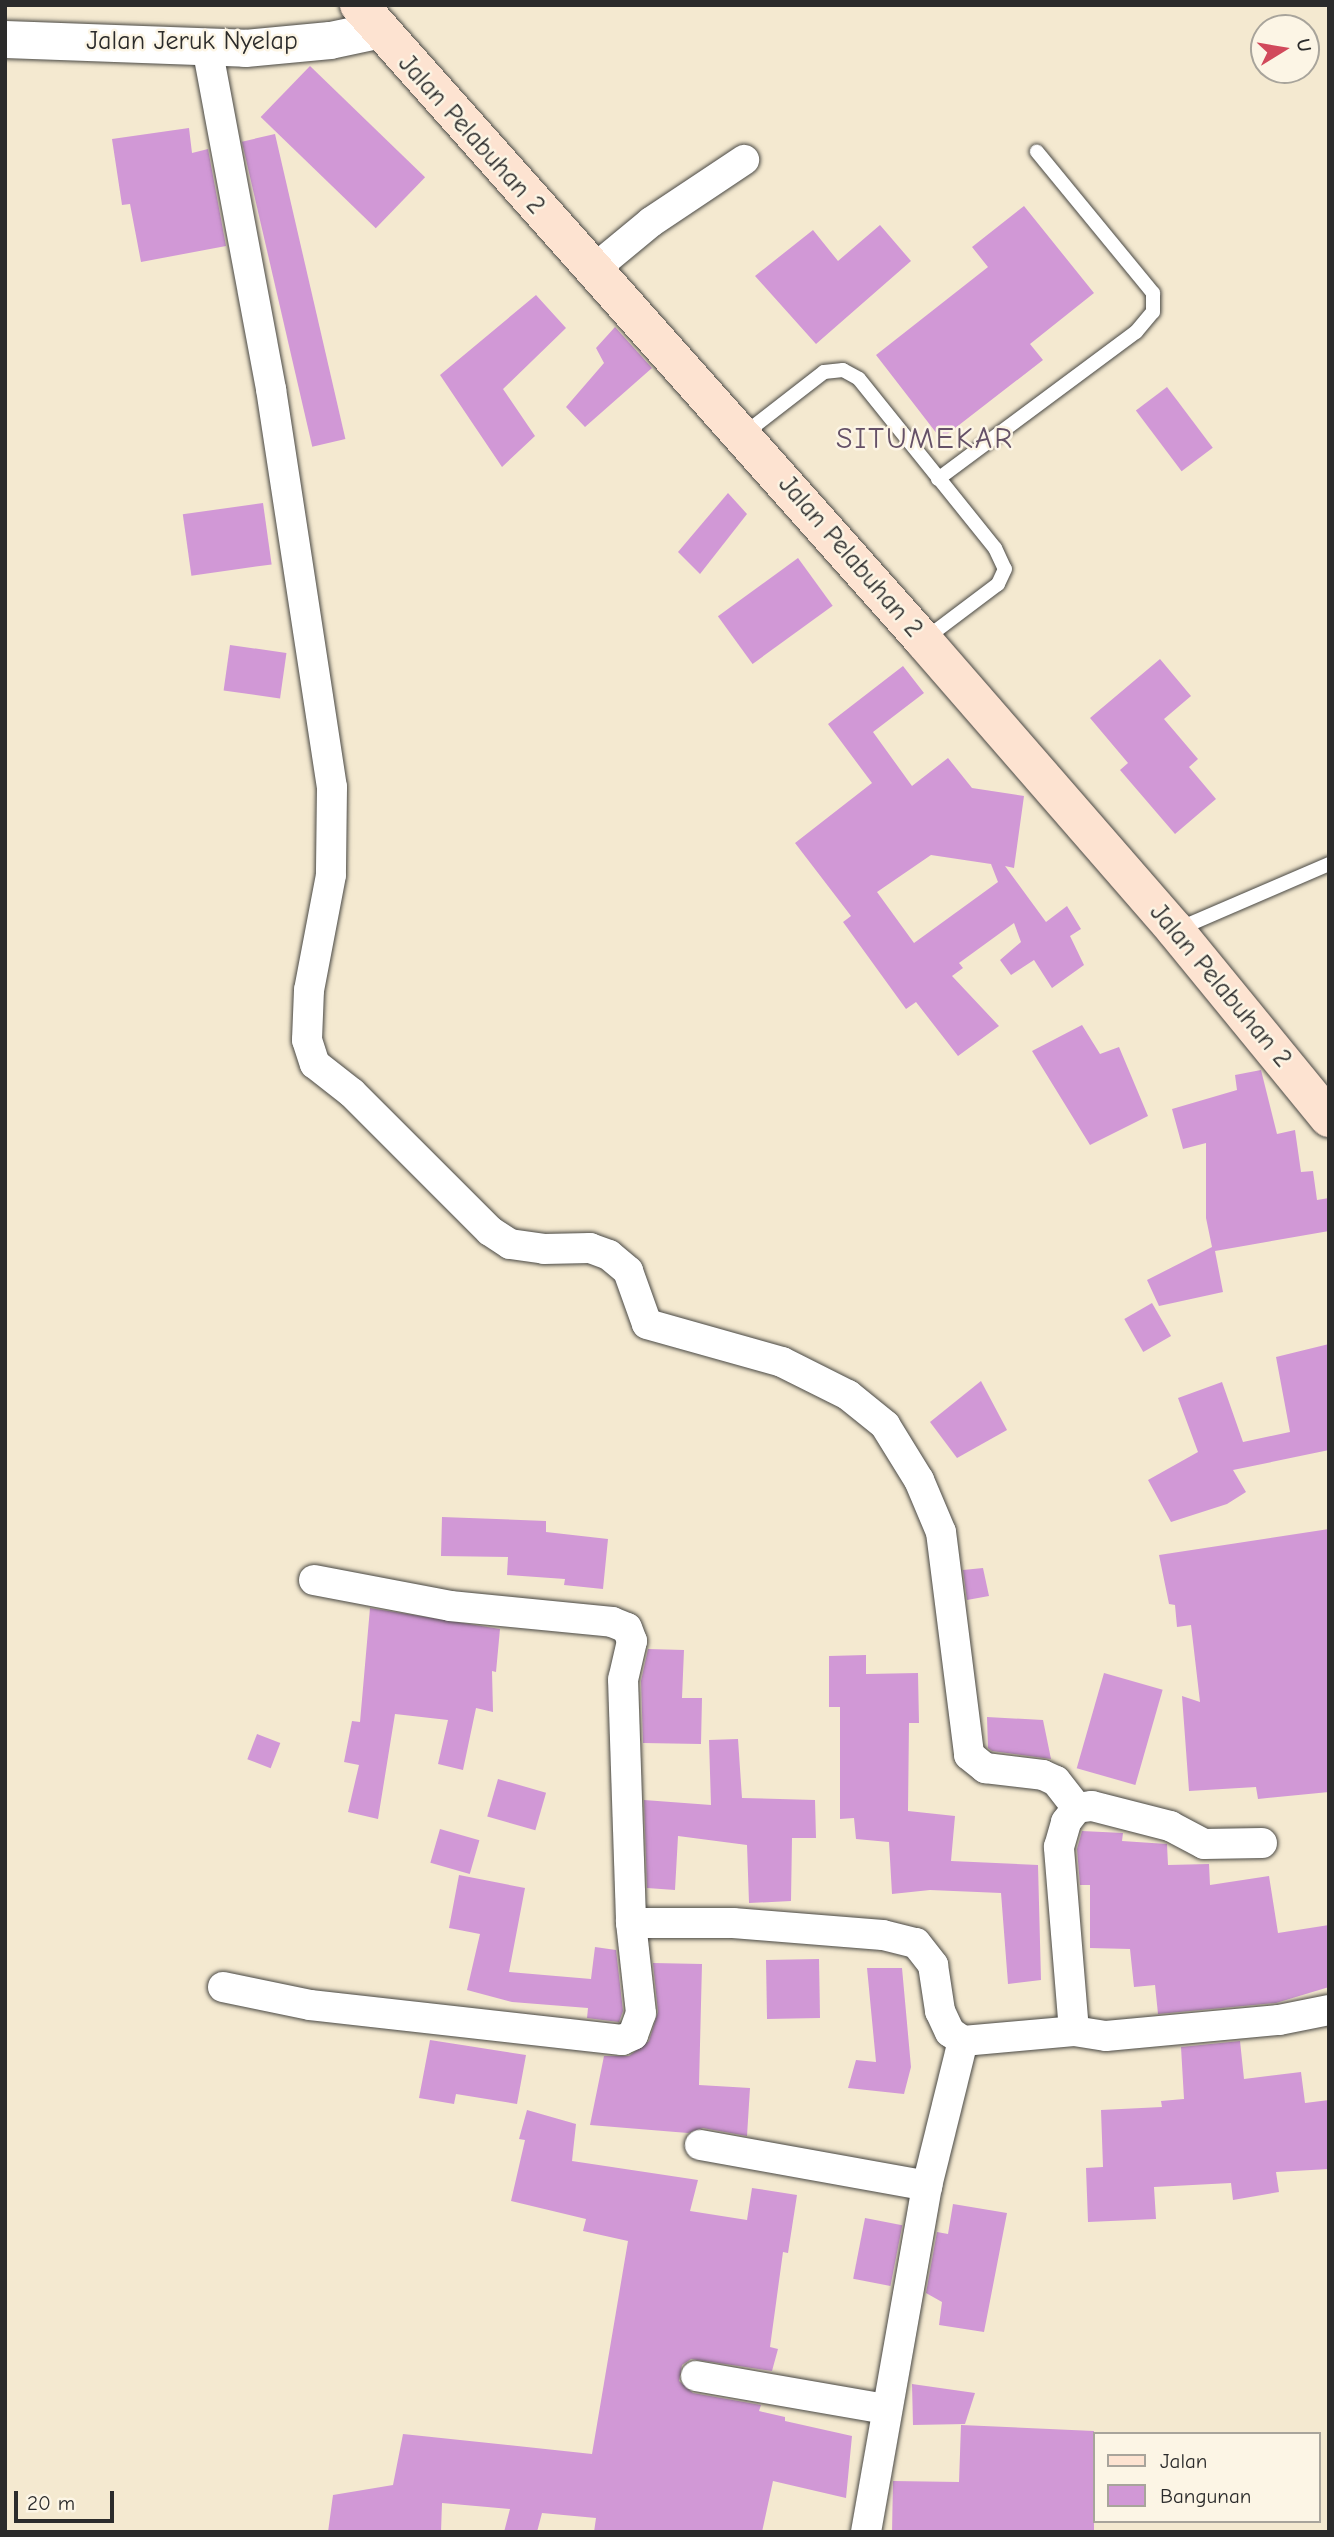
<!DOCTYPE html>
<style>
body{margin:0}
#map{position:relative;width:1334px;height:2537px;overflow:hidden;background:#f4e9d0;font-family:"Comic Neue",sans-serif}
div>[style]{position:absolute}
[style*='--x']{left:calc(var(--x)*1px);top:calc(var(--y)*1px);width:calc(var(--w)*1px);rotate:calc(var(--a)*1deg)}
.building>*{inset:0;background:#d198d6;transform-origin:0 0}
.roads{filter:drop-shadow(0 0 2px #494844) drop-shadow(0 0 2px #494844)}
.service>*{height:14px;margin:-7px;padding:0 7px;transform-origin:7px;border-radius:7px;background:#fff}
.minor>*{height:30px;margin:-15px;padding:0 15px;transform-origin:15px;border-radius:15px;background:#fff}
.tertiary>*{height:37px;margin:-18.5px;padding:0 18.5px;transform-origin:18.5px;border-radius:18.5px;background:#fff}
.secondary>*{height:38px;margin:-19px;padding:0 19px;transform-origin:19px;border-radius:19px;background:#fde3d1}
span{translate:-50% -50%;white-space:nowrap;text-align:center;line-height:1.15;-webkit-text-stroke:5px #fcf5e5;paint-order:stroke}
.street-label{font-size:26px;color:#2b2b2b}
.quarter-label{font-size:30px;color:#655167;letter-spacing:2px}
.frame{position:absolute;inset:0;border:7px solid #2b2b2b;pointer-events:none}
.legend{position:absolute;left:1093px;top:2432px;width:228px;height:91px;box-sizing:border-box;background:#fcf5e5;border:2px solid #a8a49b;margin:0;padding:9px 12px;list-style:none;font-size:21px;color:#2b2b2b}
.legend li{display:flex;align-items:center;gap:14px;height:35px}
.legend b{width:35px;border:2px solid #a8a49b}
.north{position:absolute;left:1250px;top:14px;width:70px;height:70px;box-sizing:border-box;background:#fcf5e5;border:2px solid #a8a49b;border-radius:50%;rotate:79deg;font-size:19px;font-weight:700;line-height:28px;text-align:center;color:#2b2b2b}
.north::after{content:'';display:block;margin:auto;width:24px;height:32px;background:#d1495b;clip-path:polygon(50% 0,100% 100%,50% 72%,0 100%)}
.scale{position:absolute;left:14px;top:2491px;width:100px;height:32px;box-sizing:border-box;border:4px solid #2b2b2b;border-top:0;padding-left:9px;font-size:21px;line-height:24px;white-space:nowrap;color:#2b2b2b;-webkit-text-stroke:5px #fcf5e5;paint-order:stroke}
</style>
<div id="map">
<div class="building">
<i style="left:310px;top:66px;width:160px;height:71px;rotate:44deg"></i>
<i style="clip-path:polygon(189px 128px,192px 153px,208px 149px,226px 246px,141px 262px,130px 204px,122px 205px,112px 139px)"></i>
<i style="left:275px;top:134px;width:313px;height:34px;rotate:77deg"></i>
<i style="clip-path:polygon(1024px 206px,1094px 293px,1030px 344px,1043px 360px,941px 439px,876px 355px,988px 267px,972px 247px)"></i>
<i style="clip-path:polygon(880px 225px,911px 261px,816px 344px,755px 276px,813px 230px,838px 261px)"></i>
<i style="clip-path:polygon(536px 295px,566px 328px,503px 389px,535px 436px,502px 467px,440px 375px)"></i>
<i style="clip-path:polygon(615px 327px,652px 368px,585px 427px,566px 407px,604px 363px,596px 348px)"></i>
<i style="left:1167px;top:387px;width:76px;height:39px;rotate:53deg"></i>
<i style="clip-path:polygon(728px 493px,747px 514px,700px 574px,678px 552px)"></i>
<i style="left:263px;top:503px;width:62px;height:81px;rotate:82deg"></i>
<i style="left:798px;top:558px;width:59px;height:99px;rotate:54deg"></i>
<i style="left:230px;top:645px;width:57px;height:46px;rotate:8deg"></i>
<i style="clip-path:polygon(1160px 659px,1191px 696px,1164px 719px,1198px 759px,1189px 767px,1216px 799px,1175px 834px,1120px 770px,1128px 763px,1090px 718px)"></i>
<i style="clip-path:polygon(evenodd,903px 666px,924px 693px,873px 732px,912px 786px,948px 758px,972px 788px,1024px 796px,1014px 868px,1005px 866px,1046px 922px,1067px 906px,1081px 929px,1070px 936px,1084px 965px,1052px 988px,1034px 960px,1011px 975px,1000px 960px,1021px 942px,1014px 923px,959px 963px,963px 968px,952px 976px,999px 1026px,958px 1056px,916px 1002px,906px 1009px,843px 922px,851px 916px,795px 843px,872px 783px,828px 724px,903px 666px,931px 855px,991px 864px,998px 882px,914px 943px,877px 892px,931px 855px)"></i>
<i style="clip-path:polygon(1082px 1025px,1100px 1054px,1119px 1047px,1148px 1116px,1090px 1145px,1032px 1051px)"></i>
<i style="clip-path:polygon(1261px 1070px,1277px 1134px,1295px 1130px,1301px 1172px,1313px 1171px,1317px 1200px,1329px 1198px,1329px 1231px,1215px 1251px,1223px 1292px,1159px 1306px,1147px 1280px,1212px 1247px,1206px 1218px,1206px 1143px,1183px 1149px,1172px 1109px,1237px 1090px,1235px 1075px)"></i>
<i style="left:1152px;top:1303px;width:38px;height:32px;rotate:60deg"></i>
<i style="clip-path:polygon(1329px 1344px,1329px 1450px,1233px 1470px,1246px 1492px,1227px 1504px,1171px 1522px,1148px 1480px,1198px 1452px,1178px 1398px,1222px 1382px,1243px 1442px,1290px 1432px,1276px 1357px)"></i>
<i style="clip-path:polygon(981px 1381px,1007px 1430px,957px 1458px,930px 1422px)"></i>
<i style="clip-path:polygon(442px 1517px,546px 1521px,546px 1532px,608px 1539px,603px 1589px,564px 1585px,565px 1579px,507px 1575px,508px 1557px,441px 1556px)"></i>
<i style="clip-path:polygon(1329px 1529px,1329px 1792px,1258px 1799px,1256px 1787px,1189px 1791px,1182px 1696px,1200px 1702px,1191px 1625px,1177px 1627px,1175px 1605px,1169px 1604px,1159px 1555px)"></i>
<i style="clip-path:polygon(983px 1568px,989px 1596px,967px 1600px,963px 1570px)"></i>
<i style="clip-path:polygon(370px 1608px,500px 1629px,496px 1672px,492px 1671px,493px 1712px,476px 1708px,463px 1770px,438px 1764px,448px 1720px,395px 1714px,378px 1819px,348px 1812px,359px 1765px,344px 1762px,352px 1721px,360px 1722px)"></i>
<i style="clip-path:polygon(648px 1649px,684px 1650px,682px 1698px,702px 1698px,701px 1744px,643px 1743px,641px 1681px)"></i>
<i style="clip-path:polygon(866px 1655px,866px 1674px,918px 1673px,919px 1723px,909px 1723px,908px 1811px,955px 1816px,951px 1861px,1038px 1865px,1041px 1980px,1008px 1984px,1001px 1893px,930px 1890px,892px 1894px,889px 1842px,856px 1839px,854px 1818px,840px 1819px,840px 1707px,829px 1707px,829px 1656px)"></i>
<i style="left:1104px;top:1673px;width:61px;height:99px;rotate:16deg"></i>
<i style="clip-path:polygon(987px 1717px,1043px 1720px,1051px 1759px,992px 1751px,988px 1748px)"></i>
<i style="left:257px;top:1734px;width:25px;height:27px;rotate:21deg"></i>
<i style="clip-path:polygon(738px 1739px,742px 1798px,815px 1800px,816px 1838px,792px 1838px,791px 1901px,749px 1903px,747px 1845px,678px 1836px,675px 1890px,647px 1888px,644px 1800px,711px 1805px,709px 1740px)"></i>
<i style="left:498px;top:1779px;width:50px;height:39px;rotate:16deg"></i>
<i style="left:440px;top:1829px;width:41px;height:35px;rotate:16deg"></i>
<i style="clip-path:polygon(1082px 1831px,1123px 1833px,1122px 1841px,1167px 1844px,1168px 1865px,1209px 1864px,1210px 1885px,1269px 1876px,1278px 1933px,1329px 1925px,1329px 1987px,1276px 2003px,1158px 2014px,1155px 1985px,1134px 1987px,1130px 1949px,1090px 1948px,1090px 1885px,1080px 1885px,1077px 1849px)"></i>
<i style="clip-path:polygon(459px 1875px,525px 1888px,509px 1972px,591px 1979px,595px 1947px,616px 1950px,623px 2011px,619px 2022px,587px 2018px,588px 2008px,512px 2002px,467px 1990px,480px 1934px,449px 1928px)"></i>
<i style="left:819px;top:1959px;width:59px;height:53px;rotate:89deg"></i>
<i style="clip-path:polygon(653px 1963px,702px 1964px,699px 2085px,750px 2088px,747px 2136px,703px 2128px,688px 2133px,590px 2125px,604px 2056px,629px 2056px,649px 2041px,658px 2012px)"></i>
<i style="clip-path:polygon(867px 1968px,902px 1968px,911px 2067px,904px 2094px,848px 2088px,856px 2060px,876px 2062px)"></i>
<i style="clip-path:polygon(430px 2040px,526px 2055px,517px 2104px,456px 2094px,454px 2104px,419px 2098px)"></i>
<i style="clip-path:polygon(1240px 2041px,1244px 2079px,1301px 2072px,1305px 2103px,1329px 2100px,1329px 2169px,1276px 2172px,1279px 2192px,1233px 2200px,1231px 2183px,1154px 2187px,1156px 2219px,1088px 2222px,1086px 2168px,1103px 2167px,1101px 2110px,1162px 2107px,1161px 2101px,1184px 2099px,1181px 2047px)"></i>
<i style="clip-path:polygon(527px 2110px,576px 2124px,572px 2161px,698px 2180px,690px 2211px,747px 2220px,752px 2188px,797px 2195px,788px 2253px,783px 2252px,770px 2347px,778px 2349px,772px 2371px,691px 2359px,682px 2365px,679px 2381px,693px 2393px,761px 2405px,759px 2411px,785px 2417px,785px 2421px,852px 2436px,846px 2498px,773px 2481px,762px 2532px,594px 2532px,596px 2518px,542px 2513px,537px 2532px,504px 2532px,510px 2509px,442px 2503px,441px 2532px,328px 2532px,333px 2495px,393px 2485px,403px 2434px,592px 2454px,628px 2241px,583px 2231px,586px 2219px,511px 2201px,525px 2140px,519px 2139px)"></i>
<i style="clip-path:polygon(953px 2204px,1007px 2213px,984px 2332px,939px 2325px,942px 2302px,926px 2293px,937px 2232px,948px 2234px)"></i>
<i style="left:865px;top:2218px;width:38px;height:62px;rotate:11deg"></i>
<i style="clip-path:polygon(912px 2384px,975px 2393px,965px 2424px,913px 2425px)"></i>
<i style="clip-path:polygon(961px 2425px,1094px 2431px,1094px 2532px,892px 2532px,893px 2481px,959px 2482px)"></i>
</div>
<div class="roads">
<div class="service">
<i style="--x:744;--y:434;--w:101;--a:-37.8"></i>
<i style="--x:824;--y:372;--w:19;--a:-6"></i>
<i style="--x:843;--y:370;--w:18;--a:29"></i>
<i style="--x:859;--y:379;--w:217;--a:51.2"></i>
<i style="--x:995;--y:548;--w:23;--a:65"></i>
<i style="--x:1005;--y:569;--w:17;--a:115"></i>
<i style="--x:998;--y:584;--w:91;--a:143"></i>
<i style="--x:938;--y:479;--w:247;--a:-36.6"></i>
<i style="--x:1136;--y:332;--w:26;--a:-50"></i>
<i style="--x:1153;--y:312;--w:19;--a:-90"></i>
<i style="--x:1153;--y:293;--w:183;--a:-129.4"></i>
<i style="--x:1176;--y:930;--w:167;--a:-23.3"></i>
</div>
<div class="minor">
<i style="--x:207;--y:47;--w:348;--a:79.4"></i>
<i style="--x:271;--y:389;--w:403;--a:81.3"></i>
<i style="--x:332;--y:787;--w:88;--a:90.7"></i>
<i style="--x:331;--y:875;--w:117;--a:100.8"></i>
<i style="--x:309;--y:990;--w:50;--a:92.3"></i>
<i style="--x:307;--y:1040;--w:25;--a:72"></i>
<i style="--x:315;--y:1064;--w:47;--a:38.1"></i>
<i style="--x:352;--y:1093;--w:195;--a:45"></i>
<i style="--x:490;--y:1231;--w:24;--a:33"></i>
<i style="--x:510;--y:1244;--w:34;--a:8"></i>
<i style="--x:544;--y:1249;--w:46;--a:-1.2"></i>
<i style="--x:590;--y:1248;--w:20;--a:20"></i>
<i style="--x:609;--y:1255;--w:25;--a:40"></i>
<i style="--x:628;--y:1271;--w:56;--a:70.3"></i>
<i style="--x:647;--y:1324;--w:140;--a:15.7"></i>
<i style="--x:782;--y:1362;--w:74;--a:26.6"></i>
<i style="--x:848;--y:1395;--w:48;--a:39"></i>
<i style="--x:885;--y:1425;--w:65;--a:58.3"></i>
<i style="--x:919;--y:1480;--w:56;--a:67.1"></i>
<i style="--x:941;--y:1532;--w:225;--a:82.8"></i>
<i style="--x:969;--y:1755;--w:21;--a:39"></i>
<i style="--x:985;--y:1768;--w:58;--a:6.9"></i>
<i style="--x:1043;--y:1775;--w:14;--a:25"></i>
<i style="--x:1056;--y:1781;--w:34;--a:52"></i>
<i style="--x:593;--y:270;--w:75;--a:-39.6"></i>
<i style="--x:651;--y:222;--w:112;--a:-33.7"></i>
<i style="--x:314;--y:1580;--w:138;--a:10.8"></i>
<i style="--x:450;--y:1606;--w:163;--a:5.6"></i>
<i style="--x:612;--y:1622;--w:16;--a:22"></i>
<i style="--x:627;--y:1628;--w:14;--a:69"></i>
<i style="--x:632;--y:1641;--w:39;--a:103"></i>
<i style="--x:623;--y:1679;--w:244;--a:88.1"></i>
<i style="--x:631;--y:1923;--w:102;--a:0"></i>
<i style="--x:733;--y:1923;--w:150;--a:4.6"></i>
<i style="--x:883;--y:1935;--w:34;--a:14"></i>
<i style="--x:916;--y:1943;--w:28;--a:52"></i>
<i style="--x:933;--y:1965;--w:47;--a:81.3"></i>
<i style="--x:940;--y:2011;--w:23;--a:65"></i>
<i style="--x:950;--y:2032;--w:16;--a:35"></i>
<i style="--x:963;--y:2041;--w:111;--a:-5.1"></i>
<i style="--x:1074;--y:2031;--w:32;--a:9"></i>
<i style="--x:1106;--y:2036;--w:174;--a:-5.3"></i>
<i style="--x:1279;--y:2020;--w:51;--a:-11.3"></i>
<i style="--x:223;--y:1987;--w:89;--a:11.7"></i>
<i style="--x:310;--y:2005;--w:314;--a:6.4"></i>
<i style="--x:622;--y:2040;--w:12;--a:-24"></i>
<i style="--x:633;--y:2035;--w:23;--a:-70"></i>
<i style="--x:641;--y:2013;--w:91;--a:-96.3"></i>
<i style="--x:1074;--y:2031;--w:185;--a:-94.7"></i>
<i style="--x:1059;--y:1847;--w:26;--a:-74"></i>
<i style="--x:1066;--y:1822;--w:18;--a:-52"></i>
<i style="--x:1077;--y:1808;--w:15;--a:-8"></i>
<i style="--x:1092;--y:1806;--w:81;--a:14.4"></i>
<i style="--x:1170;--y:1826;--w:38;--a:28"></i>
<i style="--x:1204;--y:1844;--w:58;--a:-1"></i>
<i style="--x:700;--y:2145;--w:231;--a:10.2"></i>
<i style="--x:696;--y:2376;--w:192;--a:9.9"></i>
<i style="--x:866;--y:2532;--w:351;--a:-80"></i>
<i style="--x:927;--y:2186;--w:149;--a:-76.1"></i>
</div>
<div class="tertiary">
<i style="--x:5;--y:39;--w:240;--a:2.1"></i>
<i style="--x:245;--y:48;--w:85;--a:-5.4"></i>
<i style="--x:330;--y:40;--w:48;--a:-12"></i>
</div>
<div class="secondary">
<i style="--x:359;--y:5;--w:851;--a:48.38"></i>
<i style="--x:924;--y:641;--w:383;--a:49"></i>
<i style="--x:1175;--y:930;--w:243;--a:50.7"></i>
</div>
</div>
<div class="street-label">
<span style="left:192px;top:42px">Jalan Jeruk Nyelap</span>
<span style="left:471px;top:135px;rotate:48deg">Jalan Pelabuhan 2</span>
<span style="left:850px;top:557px;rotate:49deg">Jalan Pelabuhan 2</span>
<span style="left:1220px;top:986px;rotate:50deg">Jalan Pelabuhan 2</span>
</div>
<div class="quarter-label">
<span style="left:925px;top:439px">SITUMEKAR</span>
</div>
<div class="frame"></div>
<ul class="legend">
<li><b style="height:9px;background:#fde3d1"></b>Jalan</li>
<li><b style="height:19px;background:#d198d6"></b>Bangunan</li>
</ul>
<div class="north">U</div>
<div class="scale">20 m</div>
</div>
